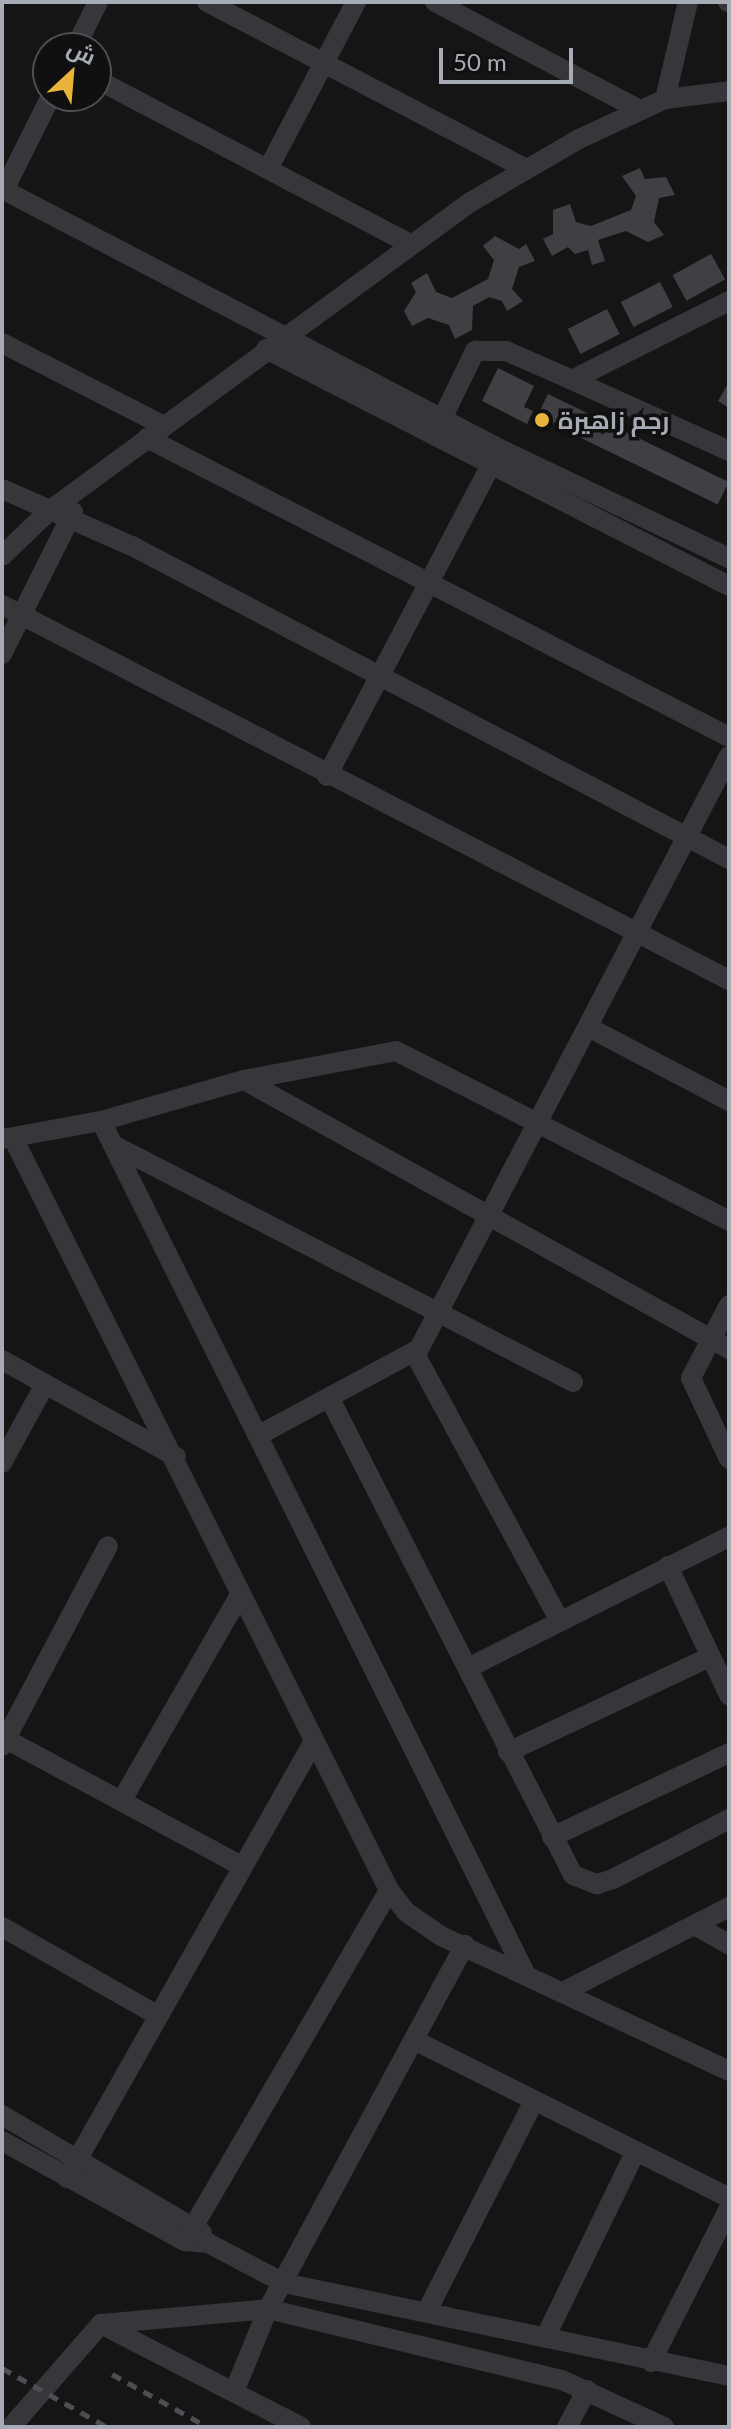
<!DOCTYPE html>
<meta charset="utf-8">
<style>
body{margin:0}
#map{position:relative;width:731px;height:2429px;overflow:hidden;background:#151516;font-family:Lato,Cairo,sans-serif}
div>[style]{position:absolute}
[style*='--x']{left:calc(var(--x)*1px);top:calc(var(--y)*1px);width:calc(var(--w)*1px);rotate:calc(var(--a)*1deg)}
.building>*{inset:0;background:#3f4043;transform-origin:0 0}
.minor>*{height:20px;margin:-10px;padding:0 10px;transform-origin:10px;border-radius:10px;background:#36363b}
.rail>*{height:5px;margin-top:-2.5px;transform-origin:0;background:repeating-linear-gradient(90deg,#4d4e54 0 10px,transparent 0 18px)}
.dots>*{width:22px;height:22px;translate:-50% -50%;box-sizing:border-box;border:4px solid #101011;border-radius:50%}
span{translate:-50% -50%;white-space:nowrap;text-align:center;line-height:1.15;-webkit-text-stroke:7px #101011;paint-order:stroke}
.poi-label{font-size:24px;color:#a7abb6;font-weight:700}
.left{translate:0 -50%;text-align:left}
.frame{position:absolute;inset:0;border:4px solid #a7abb6;pointer-events:none}
.north{position:absolute;left:32px;top:32px;width:80px;height:80px;box-sizing:border-box;background:#101011;border:2px solid #4c4e53;border-radius:50%;rotate:26deg;font-size:22px;font-weight:700;line-height:32px;text-align:center;color:#a7abb6}
.north::after{content:'';display:block;margin:auto;width:28px;height:36px;background:#eab339;clip-path:polygon(50% 0,100% 100%,50% 72%,0 100%)}
.scale{position:absolute;left:439px;top:48px;width:134px;height:36px;box-sizing:border-box;border:4px solid #a7abb6;border-top:0;padding-left:10px;font-size:24px;line-height:28px;white-space:nowrap;color:#a7abb6;-webkit-text-stroke:6px #101011;paint-order:stroke}
</style>
<div id="map">
<div class="building">
<i style="clip-path:polygon(640px 168px,645px 179px,666px 177px,675px 195px,659px 198px,654px 222px,664px 235px,648px 242px,626px 231px,598px 240px,605px 261px,592px 265px,588px 250px,575px 254px,568px 247px,552px 256px,543px 239px,553px 234px,553px 210px,570px 204px,576px 222px,591px 226px,631px 210px,636px 196px,622px 176px)"></i>
<i style="clip-path:polygon(495px 236px,519px 249px,526px 244px,535px 261px,519px 267px,512px 289px,523px 301px,507px 311px,502px 301px,489px 297px,473px 306px,472px 330px,455px 339px,449px 325px,428px 318px,412px 326px,404px 311px,416px 292px,411px 283px,427px 273px,436px 292px,452px 298px,488px 279px,494px 260px,483px 246px)"></i>
<i style="left:711px;top:254px;width:29px;height:44px;rotate:61deg"></i>
<i style="left:660px;top:282px;width:28px;height:44px;rotate:63deg"></i>
<i style="left:607px;top:309px;width:28px;height:44px;rotate:63deg"></i>
<i style="clip-path:polygon(498px 368px,534px 386px,524px 407px,533px 411px,527px 424px,482px 401px)"></i>
<i style="clip-path:polygon(729px 382px,729px 408px,718px 401px)"></i>
<i style="left:548px;top:394px;width:201px;height:25px;rotate:26deg"></i>
</div>
<div class="minor">
<i style="--x:207;--y:2;--w:360;--a:27.6"></i>
<i style="--x:435;--y:2;--w:232;--a:27.8"></i>
<i style="--x:728;--y:2;--w:1;--a:0"></i>
<i style="--x:75;--y:48;--w:51;--a:-63.4"></i>
<i style="--x:96;--y:79;--w:353;--a:27.7"></i>
<i style="--x:665;--y:99;--w:100;--a:-76.7"></i>
<i style="--x:268;--y:169;--w:189;--a:-62.2"></i>
<i style="--x:2;--y:189;--w:562;--a:27.57"></i>
<i style="--x:500;--y:449;--w:254;--a:25.5"></i>
<i style="--x:4;--y:190;--w:105;--a:-63.4"></i>
<i style="--x:2;--y:343;--w:182;--a:27.1"></i>
<i style="--x:266;--y:349;--w:520;--a:27.11"></i>
<i style="--x:572;--y:380;--w:172;--a:24.3"></i>
<i style="--x:442;--y:419;--w:76;--a:-64.1"></i>
<i style="--x:475;--y:351;--w:31;--a:0"></i>
<i style="--x:506;--y:351;--w:72;--a:23.7"></i>
<i style="--x:572;--y:380;--w:176;--a:-26.7"></i>
<i style="--x:147;--y:438;--w:654;--a:27.19"></i>
<i style="--x:2;--y:489;--w:142;--a:23.7"></i>
<i style="--x:132;--y:546;--w:674;--a:27.67"></i>
<i style="--x:2;--y:556;--w:65;--a:-43.8"></i>
<i style="--x:49;--y:511;--w:521;--a:-36.25"></i>
<i style="--x:469;--y:203;--w:127;--a:-30.2"></i>
<i style="--x:579;--y:139;--w:95;--a:-24.9"></i>
<i style="--x:665;--y:99;--w:64;--a:-7.1"></i>
<i style="--x:2;--y:605;--w:818;--a:27.29"></i>
<i style="--x:2;--y:654;--w:159;--a:-63.4"></i>
<i style="--x:327;--y:776;--w:360;--a:-62.2"></i>
<i style="--x:588;--y:1027;--w:159;--a:27.7"></i>
<i style="--x:244;--y:1080;--w:555;--a:29.01"></i>
<i style="--x:101;--y:1121;--w:949;--a:63.54"></i>
<i style="--x:13;--y:1138;--w:841;--a:63.43"></i>
<i style="--x:389;--y:1890;--w:28;--a:52"></i>
<i style="--x:406;--y:1912;--w:42;--a:34.4"></i>
<i style="--x:441;--y:1936;--w:318;--a:25.1"></i>
<i style="--x:2;--y:1139;--w:101;--a:-10.3"></i>
<i style="--x:101;--y:1121;--w:149;--a:-16"></i>
<i style="--x:244;--y:1080;--w:155;--a:-10.8"></i>
<i style="--x:396;--y:1051;--w:374;--a:27"></i>
<i style="--x:117;--y:1147;--w:513;--a:27.26"></i>
<i style="--x:729;--y:1305;--w:82;--a:117.5"></i>
<i style="--x:691;--y:1378;--w:89;--a:64.9"></i>
<i style="--x:415;--y:1354;--w:304;--a:61.5"></i>
<i style="--x:2;--y:1360;--w:199;--a:29.1"></i>
<i style="--x:331;--y:1401;--w:532;--a:62.95"></i>
<i style="--x:573;--y:1875;--w:26;--a:21"></i>
<i style="--x:597;--y:1884;--w:17;--a:-17"></i>
<i style="--x:613;--y:1879;--w:131;--a:-27.3"></i>
<i style="--x:259;--y:1435;--w:182;--a:-28.3"></i>
<i style="--x:419;--y:1349;--w:669;--a:-62.4"></i>
<i style="--x:2;--y:1463;--w:90;--a:-61.4"></i>
<i style="--x:668;--y:1566;--w:143;--a:64.7"></i>
<i style="--x:468;--y:1668;--w:292;--a:-26.7"></i>
<i style="--x:2;--y:1737;--w:272;--a:28.3"></i>
<i style="--x:2;--y:1746;--w:226;--a:-62.1"></i>
<i style="--x:508;--y:1752;--w:223;--a:-25.2"></i>
<i style="--x:122;--y:1800;--w:237;--a:-60.1"></i>
<i style="--x:552;--y:1837;--w:196;--a:-25.4"></i>
<i style="--x:696;--y:1926;--w:38;--a:29"></i>
<i style="--x:2;--y:1927;--w:178;--a:29.6"></i>
<i style="--x:567;--y:1990;--w:182;--a:-27.1"></i>
<i style="--x:414;--y:2040;--w:352;--a:26.6"></i>
<i style="--x:2;--y:2115;--w:232;--a:30.5"></i>
<i style="--x:2;--y:2141;--w:209;--a:28.7"></i>
<i style="--x:185;--y:2241;--w:23;--a:5"></i>
<i style="--x:208;--y:2243;--w:86;--a:27.8"></i>
<i style="--x:284;--y:2283;--w:455;--a:11.8"></i>
<i style="--x:67;--y:2178;--w:502;--a:-60.52"></i>
<i style="--x:185;--y:2241;--w:406;--a:-59.8"></i>
<i style="--x:428;--y:2309;--w:233;--a:-63"></i>
<i style="--x:101;--y:2324;--w:225;--a:27.2"></i>
<i style="--x:545;--y:2338;--w:206;--a:-64.1"></i>
<i style="--x:651;--y:2362;--w:173;--a:-63.1"></i>
<i style="--x:234;--y:2392;--w:90;--a:-67.7"></i>
<i style="--x:268;--y:2309;--w:414;--a:-61.6"></i>
<i style="--x:11;--y:2427;--w:137;--a:-48.9"></i>
<i style="--x:101;--y:2324;--w:168;--a:-5.1"></i>
<i style="--x:268;--y:2309;--w:302;--a:13.6"></i>
<i style="--x:562;--y:2380;--w:112;--a:24.7"></i>
<i style="--x:567;--y:2427;--w:42;--a:-61.6"></i>
</div>
<div class="rail">
<i style="--x:2;--y:2368;--w:120;--a:29.3"></i>
<i style="--x:112;--y:2374;--w:110;--a:28.9"></i>
</div>
<div class="dots">
<i style="left:542px;top:420px;background:#eab339"></i>
</div>
<div class="poi-label">
<span class="left" style="left:558px;top:420px">رجم زاهيرة</span>
</div>
<div class="frame"></div>
<div class="north">ش</div>
<div class="scale">50 m</div>
</div>
